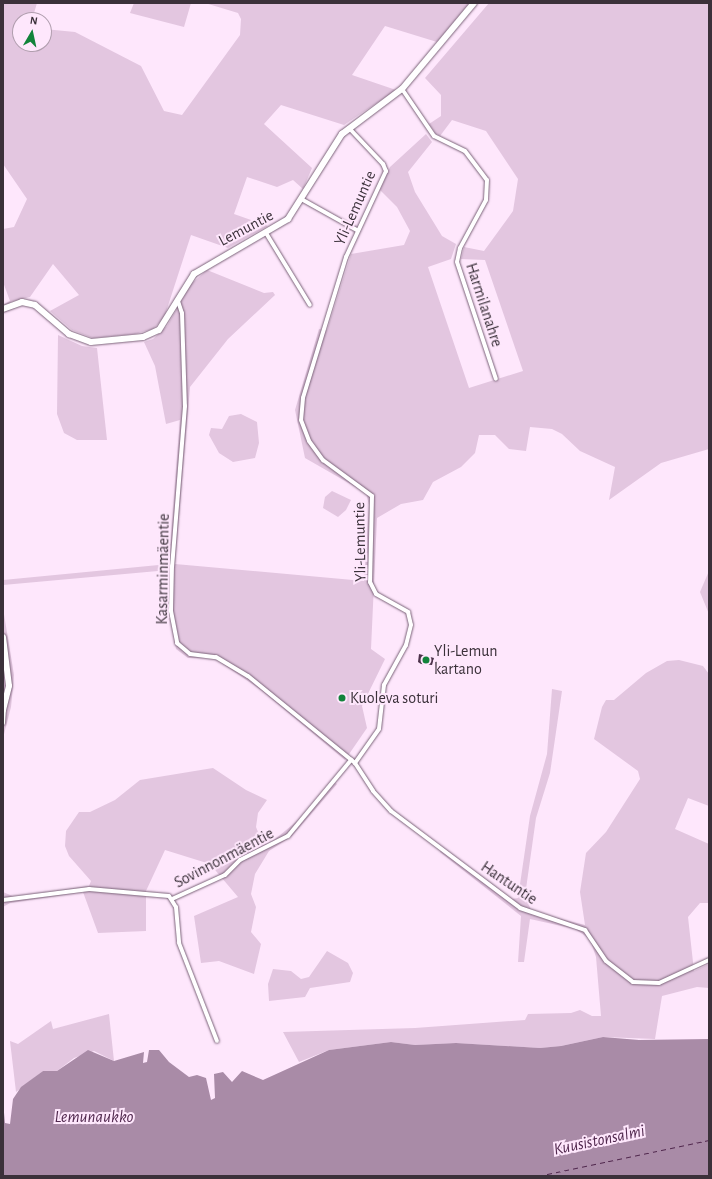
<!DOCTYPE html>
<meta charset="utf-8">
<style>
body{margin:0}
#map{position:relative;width:712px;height:1179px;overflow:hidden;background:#fee7fc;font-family:"Alegreya Sans",sans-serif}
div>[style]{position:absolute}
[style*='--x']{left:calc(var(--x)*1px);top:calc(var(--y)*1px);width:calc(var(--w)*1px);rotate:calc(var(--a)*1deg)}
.green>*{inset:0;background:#e3c6e0}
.water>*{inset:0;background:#a98ba7}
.ferry>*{height:1px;margin-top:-0.5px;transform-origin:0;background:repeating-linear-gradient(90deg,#51284e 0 5px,transparent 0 9px)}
.building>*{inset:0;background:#4c324a}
.roads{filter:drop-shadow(0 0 1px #7b6379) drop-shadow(0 0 1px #7b6379)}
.street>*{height:4px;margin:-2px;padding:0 2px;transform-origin:2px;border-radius:2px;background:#fff}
.secondary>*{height:6px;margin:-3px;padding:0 3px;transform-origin:3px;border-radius:3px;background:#fff}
.dots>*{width:11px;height:11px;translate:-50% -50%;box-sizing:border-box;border:2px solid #fee7fc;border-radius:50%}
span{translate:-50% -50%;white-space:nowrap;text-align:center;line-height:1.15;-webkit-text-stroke:4px #fee7fc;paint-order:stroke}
.street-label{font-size:16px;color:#3b313a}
.poi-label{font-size:16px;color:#3b313a}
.left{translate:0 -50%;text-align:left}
.water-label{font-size:17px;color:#51284e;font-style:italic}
.frame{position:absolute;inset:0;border:4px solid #3b313a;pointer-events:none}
.north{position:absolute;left:12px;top:12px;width:40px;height:40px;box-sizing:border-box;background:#fee7fc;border:1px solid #b09eae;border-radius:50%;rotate:9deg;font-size:11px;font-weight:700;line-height:16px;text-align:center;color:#3b313a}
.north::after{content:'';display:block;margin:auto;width:14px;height:18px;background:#12833b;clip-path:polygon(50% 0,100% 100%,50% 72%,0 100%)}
</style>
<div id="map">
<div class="green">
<i style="clip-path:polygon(3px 3px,37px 3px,32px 20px,20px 20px,20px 44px,44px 44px,44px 29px,75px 32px,141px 66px,164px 111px,182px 115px,240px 35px,241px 19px,238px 13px,205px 3px,470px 3px,437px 42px,385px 26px,352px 75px,396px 90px,344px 125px,281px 105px,264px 124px,312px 168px,303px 189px,293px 180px,277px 187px,247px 177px,234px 214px,268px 226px,228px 248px,191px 235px,165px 315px,159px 323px,153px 329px,135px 334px,93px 338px,72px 330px,50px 311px,79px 295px,53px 264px,30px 297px,10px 302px,15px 308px,3px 313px,3px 305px,10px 301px,3px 282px,3px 229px,14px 227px,27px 199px,3px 164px)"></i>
<i style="clip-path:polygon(134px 3px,191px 3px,184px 27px,130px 13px)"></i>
<i style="clip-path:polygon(489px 3px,709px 3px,709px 449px,661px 463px,609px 500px,615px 467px,580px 451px,562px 434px,552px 429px,530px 427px,526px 451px,509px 449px,495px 435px,479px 435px,475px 453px,461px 467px,433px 482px,423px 500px,401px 504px,377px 518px,371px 649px,385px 659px,362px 706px,367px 728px,345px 760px,261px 690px,214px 658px,188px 658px,176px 649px,169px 611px,169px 570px,3px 585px,3px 580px,169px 564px,180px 420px,166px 424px,155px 366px,144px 342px,153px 339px,167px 326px,191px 284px,207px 270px,264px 293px,273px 292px,275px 295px,228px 339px,190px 387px,175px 564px,364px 581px,369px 505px,366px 493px,305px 458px,295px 410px,319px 329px,327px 330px,351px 254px,404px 245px,410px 231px,397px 207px,380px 190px,390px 167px,426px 134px,432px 142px,408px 172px,415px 192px,442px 236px,456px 244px,451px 259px,428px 267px,469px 388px,523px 371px,485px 260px,461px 259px,464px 247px,484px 251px,513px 211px,518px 179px,486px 131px,452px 120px,440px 136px,435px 133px,429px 124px,441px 116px,441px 95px,425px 78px)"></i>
<i style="clip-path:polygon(58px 335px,82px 346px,97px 348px,107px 440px,77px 440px,64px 433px,57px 414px)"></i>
<i style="clip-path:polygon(241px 414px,257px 422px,259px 443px,255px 458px,233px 462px,219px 453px,209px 435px,211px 428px,222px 429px,229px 416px)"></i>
<i style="clip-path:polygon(332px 491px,351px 500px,346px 510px,338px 517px,323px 508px,325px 497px)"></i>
<i style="clip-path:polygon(709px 571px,709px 614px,700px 592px)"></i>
<i style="clip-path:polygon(3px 608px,14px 675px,11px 707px,3px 738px)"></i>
<i style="clip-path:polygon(679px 660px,703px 666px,709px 674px,709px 806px,688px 798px,675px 829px,709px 844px,709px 903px,700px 903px,688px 917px,694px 971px,709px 964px,709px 988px,697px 987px,662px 996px,655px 1039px,603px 1037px,561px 1046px,540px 1048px,456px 1043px,415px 1045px,391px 1042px,329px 1050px,299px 1062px,283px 1032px,415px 1028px,525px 1020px,528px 1014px,571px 1013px,580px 1010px,592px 1016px,601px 1016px,596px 957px,590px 939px,575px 929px,530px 919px,524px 962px,518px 962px,521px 916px,440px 852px,442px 847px,512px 899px,518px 898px,530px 816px,547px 754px,552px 689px,562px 691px,550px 773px,536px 818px,525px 896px,532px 912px,585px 925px,580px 892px,586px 853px,606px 832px,640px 779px,638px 771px,594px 739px,602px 707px,606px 700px,614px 700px,646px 673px,667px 661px)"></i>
<i style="clip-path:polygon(213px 768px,246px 790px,267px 800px,258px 813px,256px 827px,260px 837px,268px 845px,303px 816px,333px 781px,337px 784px,292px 836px,269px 851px,255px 874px,251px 894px,256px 907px,251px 932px,261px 944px,254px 974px,219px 961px,201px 963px,194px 916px,238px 897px,210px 864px,165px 850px,146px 891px,146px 931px,98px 933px,83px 892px,10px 903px,3px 907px,3px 892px,15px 897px,89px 886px,91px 881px,69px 856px,65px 846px,66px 831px,79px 812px,90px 812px,115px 800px,140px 780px)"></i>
<i style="clip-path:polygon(327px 951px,348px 963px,353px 973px,350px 982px,310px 988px,305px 997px,269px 1001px,268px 984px,273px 969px,291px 971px,301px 979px,309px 977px)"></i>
<i style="clip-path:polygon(109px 1014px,114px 1061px,94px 1051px,74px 1058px,57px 1071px,43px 1071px,16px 1092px,10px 1041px,18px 1044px,51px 1021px,53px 1029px)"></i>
</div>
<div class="water">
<i style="clip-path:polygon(603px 1037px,639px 1040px,709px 1039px,709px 1176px,3px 1176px,3px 1102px,5px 1123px,10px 1124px,13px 1099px,21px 1087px,43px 1071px,57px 1071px,88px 1050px,114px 1061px,144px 1052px,143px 1063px,147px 1062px,149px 1050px,159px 1050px,169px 1062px,189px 1077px,197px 1075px,206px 1078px,211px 1100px,215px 1098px,214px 1074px,223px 1072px,232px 1082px,242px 1071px,263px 1080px,329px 1050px,391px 1042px,415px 1045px,456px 1043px,540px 1048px,561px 1046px)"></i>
</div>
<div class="ferry">
<i style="--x:538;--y:1176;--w:175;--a:-11.9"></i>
</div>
<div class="building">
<i style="clip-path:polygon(419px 654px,434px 658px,432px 665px,421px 664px,418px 662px)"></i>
</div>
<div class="roads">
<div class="street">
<i style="--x:402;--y:89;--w:57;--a:55.8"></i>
<i style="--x:434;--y:136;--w:34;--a:26"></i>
<i style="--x:465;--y:151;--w:36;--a:53"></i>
<i style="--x:487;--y:180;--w:20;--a:93"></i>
<i style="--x:486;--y:200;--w:55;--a:118.4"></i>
<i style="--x:460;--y:248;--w:14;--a:102"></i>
<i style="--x:457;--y:262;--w:123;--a:71.6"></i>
<i style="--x:349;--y:128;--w:50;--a:46.6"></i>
<i style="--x:383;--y:164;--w:8;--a:67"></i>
<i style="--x:386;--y:171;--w:95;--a:114.9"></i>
<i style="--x:346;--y:257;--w:147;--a:107"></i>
<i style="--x:303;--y:398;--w:22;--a:95"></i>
<i style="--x:301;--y:420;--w:22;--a:69"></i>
<i style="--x:309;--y:441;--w:24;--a:54"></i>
<i style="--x:323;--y:460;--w:61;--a:36.3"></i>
<i style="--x:372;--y:496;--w:86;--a:91.3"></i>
<i style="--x:370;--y:582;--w:13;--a:63"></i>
<i style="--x:376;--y:594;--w:37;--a:29"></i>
<i style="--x:408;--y:612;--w:13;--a:77"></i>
<i style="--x:411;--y:625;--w:21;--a:104"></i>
<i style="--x:406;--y:645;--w:46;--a:118.8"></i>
<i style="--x:384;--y:685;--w:44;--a:96.5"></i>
<i style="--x:379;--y:729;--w:42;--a:125.2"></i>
<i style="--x:303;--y:200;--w:62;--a:29.1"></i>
<i style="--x:266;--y:233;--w:84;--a:58.6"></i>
<i style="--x:178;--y:301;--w:13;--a:72"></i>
<i style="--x:182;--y:313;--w:93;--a:88.2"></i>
<i style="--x:185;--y:406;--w:161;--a:94.6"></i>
<i style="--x:172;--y:566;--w:45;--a:91.3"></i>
<i style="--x:171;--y:611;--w:33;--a:79"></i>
<i style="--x:177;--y:643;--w:17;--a:40"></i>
<i style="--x:190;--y:654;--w:26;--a:7"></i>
<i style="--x:216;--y:657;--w:37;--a:31"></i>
<i style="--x:248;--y:676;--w:138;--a:39.1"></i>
<i style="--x:355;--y:763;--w:33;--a:57"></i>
<i style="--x:373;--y:791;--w:27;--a:48"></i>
<i style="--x:391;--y:811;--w:161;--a:36.9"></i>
<i style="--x:520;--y:908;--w:69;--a:18.7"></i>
<i style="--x:585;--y:930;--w:37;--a:56"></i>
<i style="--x:606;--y:961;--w:34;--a:38"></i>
<i style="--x:633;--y:982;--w:26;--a:2"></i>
<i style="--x:659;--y:983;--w:55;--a:-24.7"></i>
<i style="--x:3;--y:723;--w:14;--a:-86"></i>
<i style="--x:172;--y:899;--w:58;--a:-24.4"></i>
<i style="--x:225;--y:875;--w:21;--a:-45"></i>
<i style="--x:240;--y:860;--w:54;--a:-26.6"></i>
<i style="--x:288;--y:836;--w:99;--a:-50.3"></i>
<i style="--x:3;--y:900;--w:87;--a:-7.3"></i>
<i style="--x:89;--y:889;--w:80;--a:5"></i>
<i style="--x:169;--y:896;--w:13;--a:58"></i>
<i style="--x:176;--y:907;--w:36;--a:85"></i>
<i style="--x:179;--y:943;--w:105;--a:68.8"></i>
</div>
<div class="secondary">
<i style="--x:3;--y:309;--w:20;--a:-20"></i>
<i style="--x:22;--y:302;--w:13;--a:13"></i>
<i style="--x:35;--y:305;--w:45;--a:40.5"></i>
<i style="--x:69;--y:334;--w:23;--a:20"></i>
<i style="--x:91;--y:342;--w:52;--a:-5.5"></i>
<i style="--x:143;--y:337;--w:17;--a:-24"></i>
<i style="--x:159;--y:330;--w:66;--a:-58"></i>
<i style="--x:194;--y:274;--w:109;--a:-30.3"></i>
<i style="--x:288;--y:219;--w:101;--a:-57.6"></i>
<i style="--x:342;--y:134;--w:75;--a:-36.9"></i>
<i style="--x:402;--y:89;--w:112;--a:-50.1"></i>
<i style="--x:3;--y:637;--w:49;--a:83"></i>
<i style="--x:9;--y:686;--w:25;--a:104"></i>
</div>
</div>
<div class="dots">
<i style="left:426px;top:660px;background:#12833b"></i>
<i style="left:342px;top:698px;background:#12833b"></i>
</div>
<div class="street-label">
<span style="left:355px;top:208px;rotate:-66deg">Yli-Lemuntie</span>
<span style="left:246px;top:228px;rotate:-28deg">Lemuntie</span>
<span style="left:484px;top:305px;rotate:72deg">Harmilanahre</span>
<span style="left:360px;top:542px;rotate:-91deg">Yli-Lemuntie</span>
<span style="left:163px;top:569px;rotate:-89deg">Kasarminmäentie</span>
<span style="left:224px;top:858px;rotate:-28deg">Sovinnonmäentie</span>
<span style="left:509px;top:883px;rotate:34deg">Hantuntie</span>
</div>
<div class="poi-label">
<span class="left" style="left:434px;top:660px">Yli-Lemun<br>kartano</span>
<span class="left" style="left:350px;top:698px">Kuoleva soturi</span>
</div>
<div class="water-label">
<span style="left:94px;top:1117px">Lemunaukko</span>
<span style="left:599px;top:1140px;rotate:-12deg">Kuusistonsalmi</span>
</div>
<div class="frame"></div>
<div class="north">N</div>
</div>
